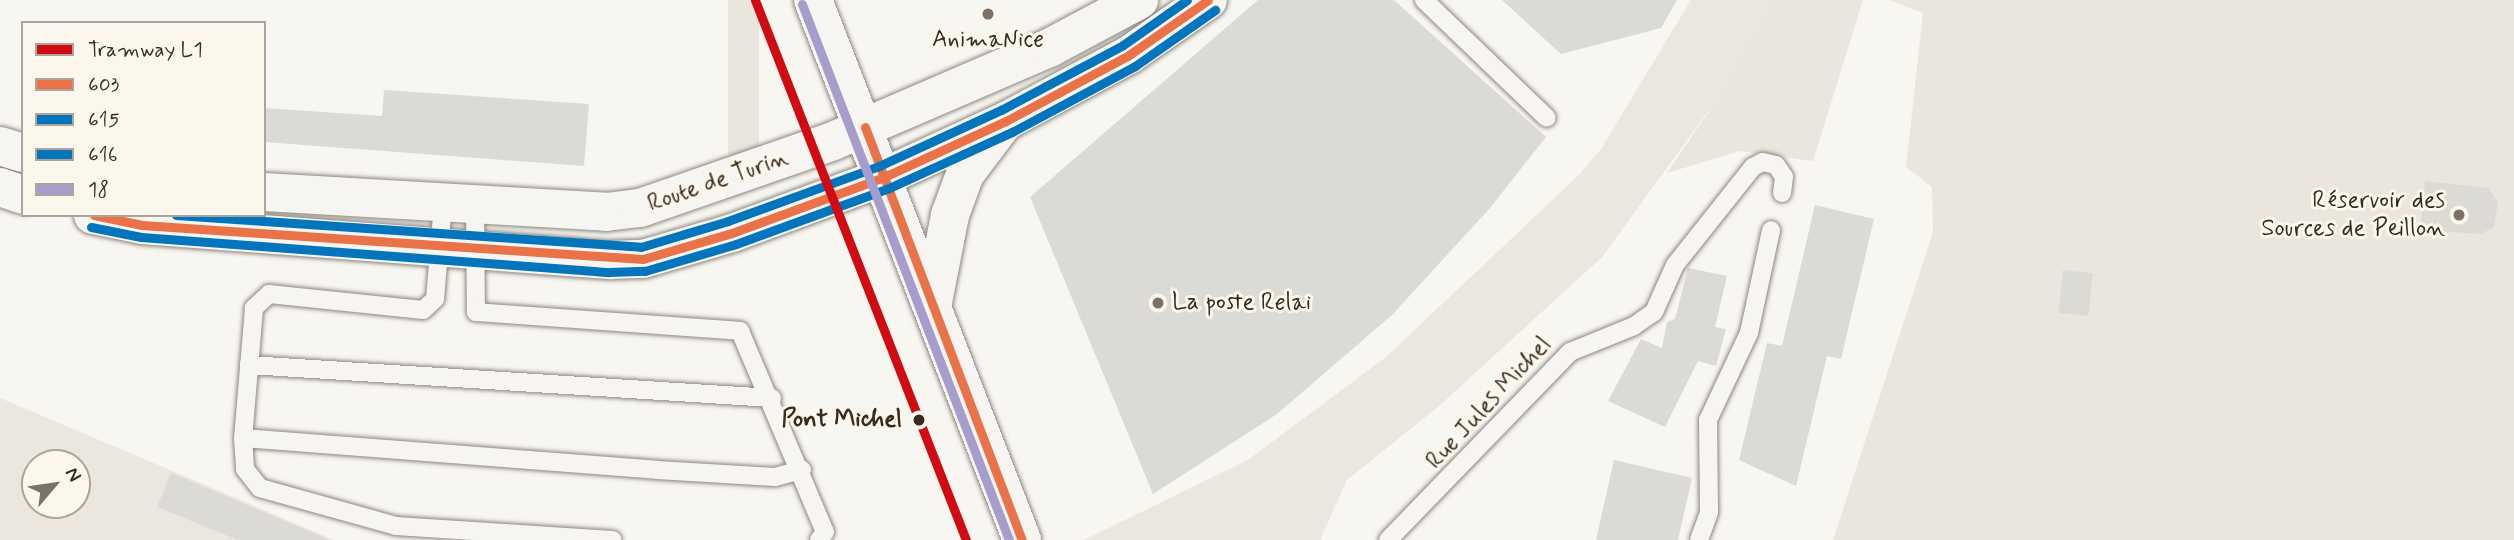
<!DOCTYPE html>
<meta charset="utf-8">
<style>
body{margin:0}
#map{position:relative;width:2514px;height:540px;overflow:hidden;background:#f8f6f0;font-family:Mynerve,sans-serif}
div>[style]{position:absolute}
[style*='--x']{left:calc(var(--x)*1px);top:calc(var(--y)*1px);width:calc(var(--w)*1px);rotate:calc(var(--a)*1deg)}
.built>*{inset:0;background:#ebe6de}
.green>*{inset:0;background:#eae6dd;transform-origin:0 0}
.building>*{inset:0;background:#dcdad5;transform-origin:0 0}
.roads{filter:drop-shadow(0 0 2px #8b8781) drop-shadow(0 0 2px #8b8781)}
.service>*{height:18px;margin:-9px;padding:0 9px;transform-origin:9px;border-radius:9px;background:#f6f5f1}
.secondary>*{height:38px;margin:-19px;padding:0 19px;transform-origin:19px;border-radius:19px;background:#f6f5f1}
.bus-1>*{height:9px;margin:-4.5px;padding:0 4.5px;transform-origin:4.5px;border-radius:4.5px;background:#e97249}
.bus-2>*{height:9px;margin:-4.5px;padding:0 4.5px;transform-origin:4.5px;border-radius:4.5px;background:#0275bc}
.bus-3>*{height:9px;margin:-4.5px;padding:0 4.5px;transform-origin:4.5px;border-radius:4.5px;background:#0275bc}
.bus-4>*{height:9px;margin:-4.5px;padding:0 4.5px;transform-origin:4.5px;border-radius:4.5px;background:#a69dcd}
.tram-1>*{height:9px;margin:-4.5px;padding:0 4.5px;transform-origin:4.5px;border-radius:4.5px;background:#d20a11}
.dots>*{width:19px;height:19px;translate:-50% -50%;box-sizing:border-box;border:4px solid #fbf7ec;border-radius:50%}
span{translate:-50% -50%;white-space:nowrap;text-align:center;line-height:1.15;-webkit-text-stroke:6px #fbf7ec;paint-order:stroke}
.poi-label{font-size:24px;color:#3b2a1e}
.right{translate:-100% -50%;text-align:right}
.left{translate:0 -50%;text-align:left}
.street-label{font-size:24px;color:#3b2a1e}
.stop-label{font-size:24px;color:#3b2a1e;font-weight:700}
.legend{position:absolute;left:21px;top:21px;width:245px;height:196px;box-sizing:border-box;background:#fbf7ec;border:2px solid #aea59a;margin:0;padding:9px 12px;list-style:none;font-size:21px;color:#3b2a1e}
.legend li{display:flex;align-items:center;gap:14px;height:35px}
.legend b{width:35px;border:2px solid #aea59a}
.north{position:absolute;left:21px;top:449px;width:70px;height:70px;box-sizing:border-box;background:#fbf7ec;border:2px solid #aea59a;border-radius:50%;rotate:61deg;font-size:19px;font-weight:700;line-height:28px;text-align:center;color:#3b2a1e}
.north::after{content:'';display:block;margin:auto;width:24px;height:32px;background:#7d7168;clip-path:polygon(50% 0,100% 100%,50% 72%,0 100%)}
</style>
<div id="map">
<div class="built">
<i style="clip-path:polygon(1691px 0,1774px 0,1720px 95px,1602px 257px,1439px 406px,1347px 480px,1320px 540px,1084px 540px,1248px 460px,1386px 357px,1580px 174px,1601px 149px)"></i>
<i style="clip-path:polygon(evenodd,0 398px,222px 492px,334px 540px,0 540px,0 398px,35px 463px,77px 463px,77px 505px,35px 505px,35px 463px)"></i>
</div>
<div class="green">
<i style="left:728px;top:0;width:31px;height:155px"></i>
<i style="clip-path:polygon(1774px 0,1863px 0,1813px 161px,1740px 151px,1667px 173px,1720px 95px)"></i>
<i style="clip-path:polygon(1889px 0,2514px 0,2514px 540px,1833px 540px,1933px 232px,1932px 187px,1906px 167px,1923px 13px)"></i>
</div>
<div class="building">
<i style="clip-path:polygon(1258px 0,1394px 0,1546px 137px,1490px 208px,1392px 315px,1277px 414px,1153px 494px,1030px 197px)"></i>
<i style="clip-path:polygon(1502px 0,1677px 0,1661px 28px,1561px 54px)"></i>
<i style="clip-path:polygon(384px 90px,589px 104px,584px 166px,264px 142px,264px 108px,382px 116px)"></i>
<i style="clip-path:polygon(2425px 181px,2489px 188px,2498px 203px,2494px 227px,2481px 234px,2420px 230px)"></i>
<i style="clip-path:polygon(1815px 205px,1874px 219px,1841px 359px,1827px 356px,1796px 486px,1739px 460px,1767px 343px,1782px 346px)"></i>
<i style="clip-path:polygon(1688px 268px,1727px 276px,1715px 327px,1726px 329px,1716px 366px,1698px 361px,1665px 427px,1608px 401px,1641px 339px,1662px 348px,1667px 322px,1675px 319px)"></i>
<i style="left:2063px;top:270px;width:30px;height:43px;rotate:6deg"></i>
<i style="clip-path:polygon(1614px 460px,1692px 478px,1678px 540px,1596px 540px)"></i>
<i style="clip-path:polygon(171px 473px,330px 540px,238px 540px,157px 507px)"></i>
</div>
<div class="roads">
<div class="service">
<i style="--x:1424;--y:0;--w:170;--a:43.8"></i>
<i style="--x:443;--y:204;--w:95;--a:94.8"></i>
<i style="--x:435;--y:299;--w:16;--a:137"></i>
<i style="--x:423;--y:310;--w:155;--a:-174.1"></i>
<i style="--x:269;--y:294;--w:21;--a:137"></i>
<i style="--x:254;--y:308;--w:130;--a:94.8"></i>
<i style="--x:243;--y:438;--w:31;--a:86"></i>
<i style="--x:245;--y:469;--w:24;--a:52"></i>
<i style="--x:260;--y:488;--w:141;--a:15.6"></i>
<i style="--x:396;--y:526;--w:217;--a:3.7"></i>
<i style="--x:475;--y:205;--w:107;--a:89.5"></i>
<i style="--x:476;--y:312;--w:265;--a:4.1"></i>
<i style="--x:740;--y:331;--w:218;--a:67.1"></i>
<i style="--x:825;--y:532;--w:10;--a:127"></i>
<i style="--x:249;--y:365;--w:524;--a:3.61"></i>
<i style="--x:243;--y:438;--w:415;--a:4.4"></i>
<i style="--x:657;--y:470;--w:118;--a:3.4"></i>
<i style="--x:775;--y:477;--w:28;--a:-15"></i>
<i style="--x:1388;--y:540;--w:262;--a:-45.9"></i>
<i style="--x:1570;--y:352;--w:69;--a:-22.1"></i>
<i style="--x:1634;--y:326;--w:24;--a:-35"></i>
<i style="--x:1654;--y:312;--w:51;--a:-65.9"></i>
<i style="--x:1675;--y:265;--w:125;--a:-51.5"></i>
<i style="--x:1753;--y:167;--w:11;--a:-27"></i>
<i style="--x:1763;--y:162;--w:13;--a:13"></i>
<i style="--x:1776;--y:165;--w:14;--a:56"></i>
<i style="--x:1784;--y:177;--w:16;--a:97"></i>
<i style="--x:1699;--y:540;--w:30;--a:-70"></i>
<i style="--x:1709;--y:512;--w:92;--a:-90.6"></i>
<i style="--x:1708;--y:420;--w:96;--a:-64.8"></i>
<i style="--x:1749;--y:333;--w:105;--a:-77.9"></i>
</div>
<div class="secondary">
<i style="--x:813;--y:0;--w:579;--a:68.84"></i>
<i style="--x:0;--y:146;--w:24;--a:17"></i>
<i style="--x:0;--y:187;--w:24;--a:19"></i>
<i style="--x:264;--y:192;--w:343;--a:3.3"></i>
<i style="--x:606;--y:212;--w:34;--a:-7"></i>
<i style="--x:640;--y:208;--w:204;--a:-19.1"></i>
<i style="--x:833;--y:141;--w:237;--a:-23.3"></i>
<i style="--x:1051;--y:47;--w:100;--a:-28.1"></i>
<i style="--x:93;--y:215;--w:50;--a:11.5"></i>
<i style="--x:142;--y:225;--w:469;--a:4.3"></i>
<i style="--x:610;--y:260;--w:33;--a:-2"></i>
<i style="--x:643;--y:259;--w:93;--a:-16.3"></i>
<i style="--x:732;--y:233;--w:162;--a:-20.2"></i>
<i style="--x:884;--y:177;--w:134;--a:-24.7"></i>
<i style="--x:1006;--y:121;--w:140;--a:-28.2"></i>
<i style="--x:1129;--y:55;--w:96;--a:-34.8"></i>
<i style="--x:932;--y:307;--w:94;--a:-78.9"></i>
<i style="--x:950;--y:215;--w:44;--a:-69.9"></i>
<i style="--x:965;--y:174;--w:61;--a:-52.9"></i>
</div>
</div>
<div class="bus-1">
<i style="--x:865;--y:127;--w:442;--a:69.2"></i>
<i style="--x:94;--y:215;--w:49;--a:11.8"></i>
<i style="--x:142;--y:225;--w:502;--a:3.88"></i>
<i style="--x:643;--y:259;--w:93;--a:-16.3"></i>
<i style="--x:732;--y:233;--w:162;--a:-20.2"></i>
<i style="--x:884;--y:177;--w:134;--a:-24.7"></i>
<i style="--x:1006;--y:121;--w:140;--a:-28.2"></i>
<i style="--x:1129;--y:55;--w:96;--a:-34.8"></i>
</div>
<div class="bus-2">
<i style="--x:91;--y:227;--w:51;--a:11.3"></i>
<i style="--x:141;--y:237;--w:469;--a:4.3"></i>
<i style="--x:609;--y:272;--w:36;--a:-2"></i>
<i style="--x:645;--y:271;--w:95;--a:-16.5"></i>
<i style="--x:736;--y:244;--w:163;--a:-20.1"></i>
<i style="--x:889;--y:188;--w:135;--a:-24.5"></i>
<i style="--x:1012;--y:132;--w:140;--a:-28.2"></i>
<i style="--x:1135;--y:66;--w:98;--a:-35"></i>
</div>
<div class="bus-3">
<i style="--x:176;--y:215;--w:466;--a:3.9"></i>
<i style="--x:641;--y:247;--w:91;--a:-16.6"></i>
<i style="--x:728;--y:221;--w:161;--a:-20"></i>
<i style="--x:879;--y:166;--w:134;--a:-24.7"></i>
<i style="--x:1001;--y:110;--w:138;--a:-28"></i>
<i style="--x:1123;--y:45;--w:78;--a:-35.1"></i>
</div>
<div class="bus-4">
<i style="--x:802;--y:4;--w:575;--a:68.88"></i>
</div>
<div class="tram-1">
<i style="--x:755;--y:0;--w:580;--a:68.66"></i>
</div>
<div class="dots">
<i style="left:988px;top:14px;background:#7d7168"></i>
<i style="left:2459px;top:215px;background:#7d7168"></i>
<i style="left:1158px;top:303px;background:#7d7168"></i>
<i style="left:919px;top:420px;background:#3b2a1e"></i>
</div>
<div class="poi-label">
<span style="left:988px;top:40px">AnimaNice</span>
<span class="right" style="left:2445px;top:215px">Réservoir des<br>Sources de Peillon</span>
<span class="left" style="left:1172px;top:303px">La poste Relai</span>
</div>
<div class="street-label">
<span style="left:718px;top:181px;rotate:-19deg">Route de Turin</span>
<span style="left:1489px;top:403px;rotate:-47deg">Rue Jules Michel</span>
</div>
<div class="stop-label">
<span class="right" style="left:902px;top:420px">Pont Michel</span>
</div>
<ul class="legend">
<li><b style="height:9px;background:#d20a11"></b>Tramway L1</li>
<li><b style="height:9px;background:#e97249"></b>603</li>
<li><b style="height:9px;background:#0275bc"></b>615</li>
<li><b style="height:9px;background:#0275bc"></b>616</li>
<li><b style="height:9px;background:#a69dcd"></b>18</li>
</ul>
<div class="north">N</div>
</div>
